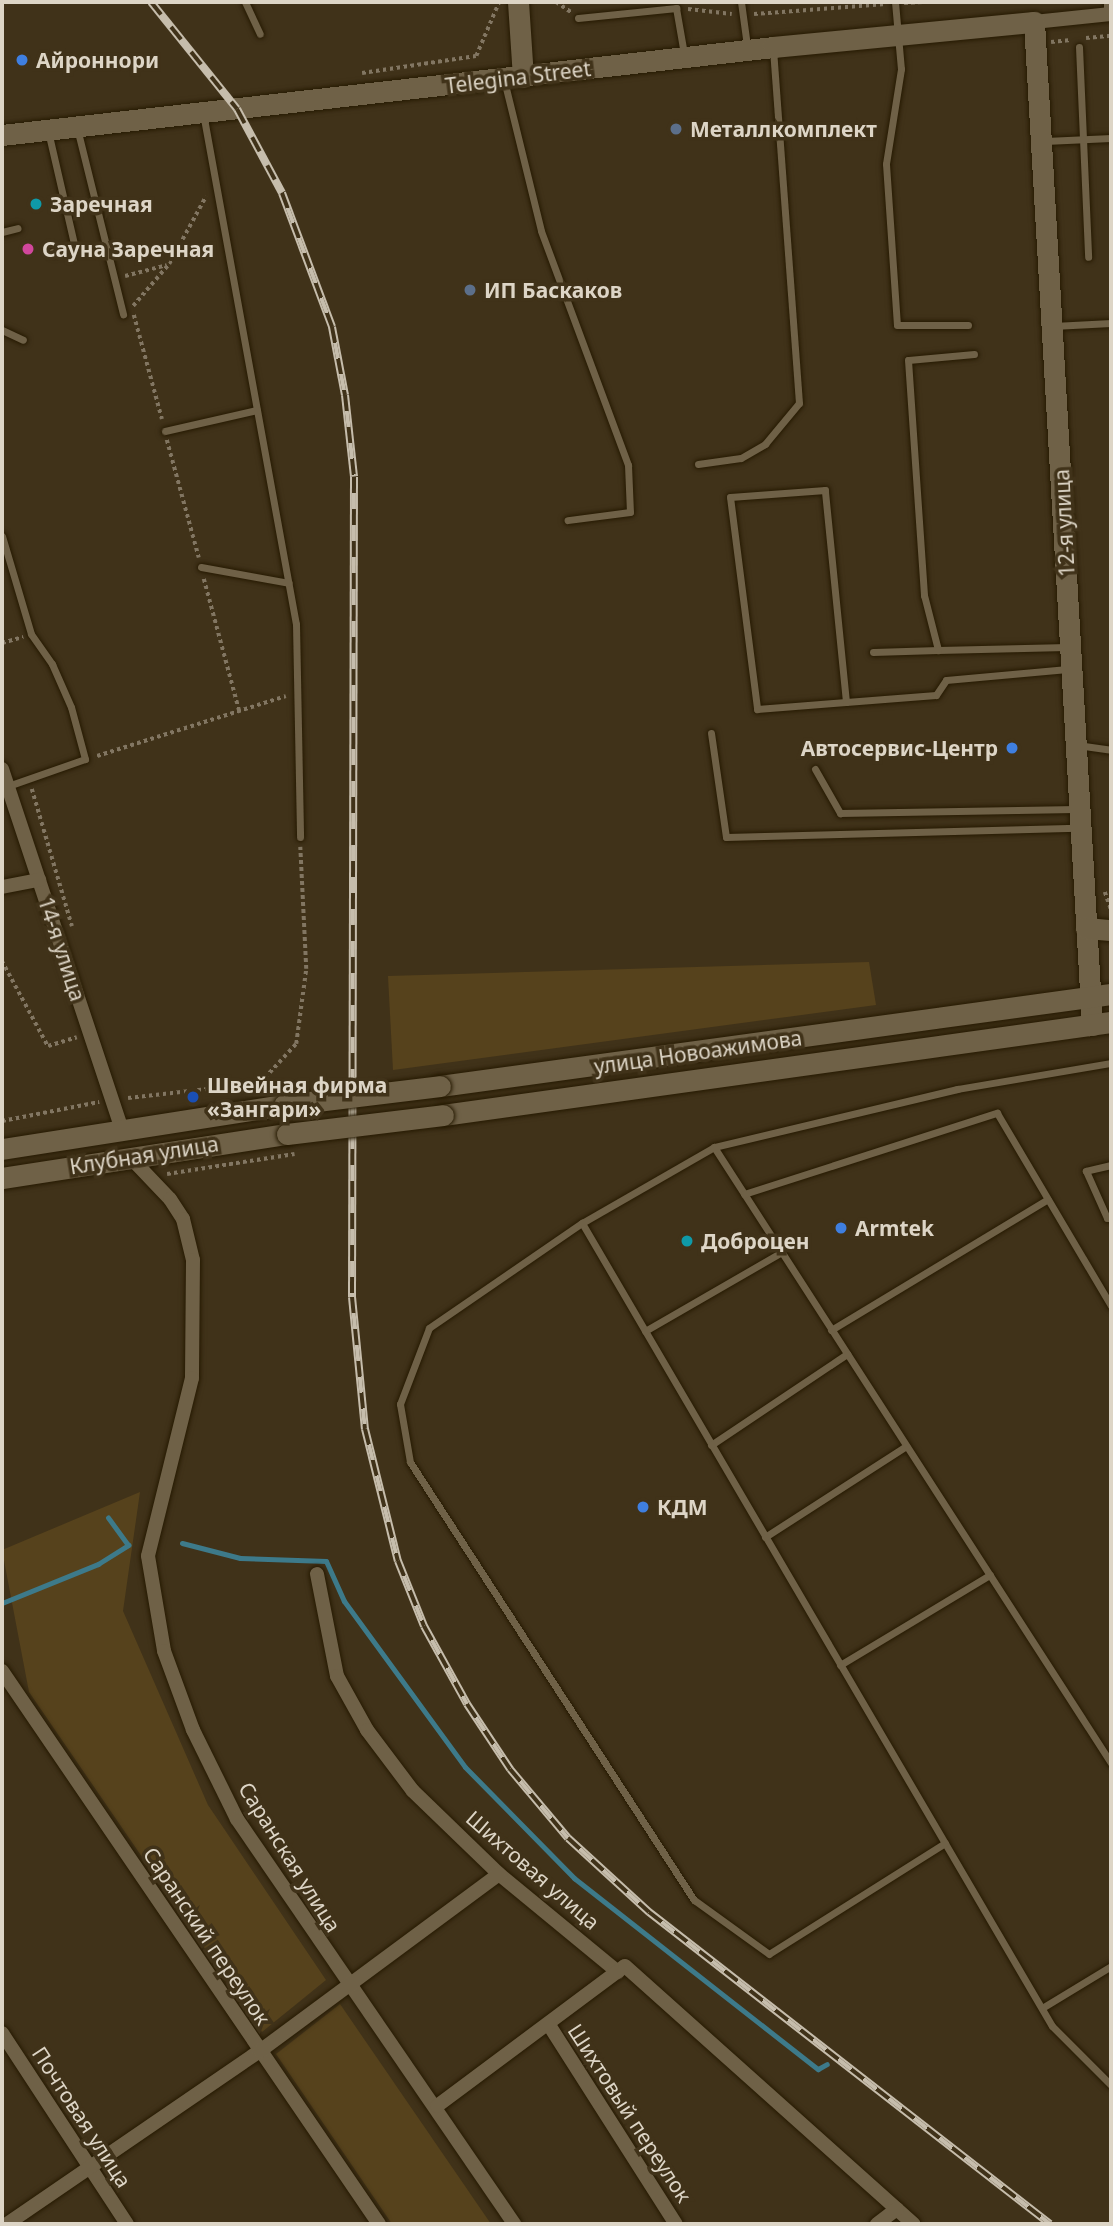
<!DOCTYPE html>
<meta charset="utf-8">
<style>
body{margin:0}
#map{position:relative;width:1113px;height:2226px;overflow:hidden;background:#403219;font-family:"Noto Sans",sans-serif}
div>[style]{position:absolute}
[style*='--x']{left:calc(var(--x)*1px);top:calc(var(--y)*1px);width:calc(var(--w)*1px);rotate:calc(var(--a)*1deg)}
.green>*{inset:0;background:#56421c}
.stream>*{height:5px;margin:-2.5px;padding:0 2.5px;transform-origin:2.5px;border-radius:2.5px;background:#3d7a8a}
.path>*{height:3.5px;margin-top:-1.75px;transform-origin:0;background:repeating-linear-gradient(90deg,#827662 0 3.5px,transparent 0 7px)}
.roads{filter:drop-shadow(0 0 2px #261a02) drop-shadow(0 0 2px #261a02)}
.lane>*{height:7px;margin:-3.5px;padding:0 3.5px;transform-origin:3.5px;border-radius:3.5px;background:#6f6147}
.street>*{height:14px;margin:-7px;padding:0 7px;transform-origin:7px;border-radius:7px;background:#6f6147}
.secondary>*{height:21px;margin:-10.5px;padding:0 10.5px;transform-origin:10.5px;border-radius:10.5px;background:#6f6147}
.rail>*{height:8px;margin-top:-4px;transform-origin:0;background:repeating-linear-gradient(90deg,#403219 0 16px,#c6bdac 0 32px);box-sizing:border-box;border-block:2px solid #c6bdac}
.bridges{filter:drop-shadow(0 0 2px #261a02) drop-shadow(0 0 2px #261a02)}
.secondary-bridge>*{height:21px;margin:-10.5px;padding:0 10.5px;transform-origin:10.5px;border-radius:10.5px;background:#6f6147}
.dots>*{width:19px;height:19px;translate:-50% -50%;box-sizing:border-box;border:4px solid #403219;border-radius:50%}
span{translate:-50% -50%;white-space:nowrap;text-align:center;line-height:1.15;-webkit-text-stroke:7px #403219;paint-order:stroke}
.poi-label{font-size:21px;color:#ddd5c6;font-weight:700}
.left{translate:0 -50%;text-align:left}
.right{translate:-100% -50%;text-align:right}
.street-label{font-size:21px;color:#ddd5c6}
.frame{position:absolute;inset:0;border:4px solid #ddd5c6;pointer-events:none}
</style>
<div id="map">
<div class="green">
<i style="clip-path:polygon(869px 962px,876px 1005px,393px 1070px,388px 976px)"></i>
<i style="clip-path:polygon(140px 1492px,123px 1611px,208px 1805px,326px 1980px,262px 2032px,29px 1692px,2px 1550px)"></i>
<i style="clip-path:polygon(340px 2004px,491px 2224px,392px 2224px,276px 2054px)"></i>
</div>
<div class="stream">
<i style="--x:182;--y:1543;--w:60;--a:14.5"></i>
<i style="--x:240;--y:1558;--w:86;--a:2"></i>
<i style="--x:326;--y:1561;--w:44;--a:65.8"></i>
<i style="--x:344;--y:1601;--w:205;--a:53.9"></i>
<i style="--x:465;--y:1767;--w:156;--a:45.5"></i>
<i style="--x:574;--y:1878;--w:310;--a:38.1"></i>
<i style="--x:818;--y:2069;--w:10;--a:-29"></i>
<i style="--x:2;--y:1603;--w:104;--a:-22.1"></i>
<i style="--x:98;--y:1564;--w:36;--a:-32"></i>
<i style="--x:128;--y:1545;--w:34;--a:-126"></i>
</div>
<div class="path">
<i style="--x:556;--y:2;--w:18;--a:34"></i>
<i style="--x:904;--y:3;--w:19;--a:-3"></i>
<i style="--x:688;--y:9;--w:44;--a:6.5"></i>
<i style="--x:754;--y:14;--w:132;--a:-4.3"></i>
<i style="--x:1086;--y:38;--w:25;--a:-5"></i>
<i style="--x:1051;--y:42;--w:20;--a:-6"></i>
<i style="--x:362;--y:73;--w:115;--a:-8.5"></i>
<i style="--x:476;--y:56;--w:59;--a:-66.9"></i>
<i style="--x:125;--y:276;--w:43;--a:-14.7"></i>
<i style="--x:133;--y:306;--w:55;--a:-49.4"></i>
<i style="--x:169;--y:264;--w:77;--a:-61.4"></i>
<i style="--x:134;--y:315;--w:108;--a:74.9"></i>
<i style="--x:167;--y:440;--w:122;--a:74.8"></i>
<i style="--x:204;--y:579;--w:139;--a:75"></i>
<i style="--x:2;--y:643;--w:22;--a:-16"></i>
<i style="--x:97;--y:756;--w:198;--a:-17.6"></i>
<i style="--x:32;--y:789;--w:143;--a:73.7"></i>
<i style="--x:1105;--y:892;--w:18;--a:71"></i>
<i style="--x:2;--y:961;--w:97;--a:61.6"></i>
<i style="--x:48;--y:1046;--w:30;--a:-17"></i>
<i style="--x:128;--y:1098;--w:133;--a:-6.5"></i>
<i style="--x:260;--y:1083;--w:53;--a:-47.3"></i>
<i style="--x:296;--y:1044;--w:76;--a:-82.4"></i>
<i style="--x:306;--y:969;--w:122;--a:-92.8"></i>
<i style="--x:2;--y:1121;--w:99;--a:-11.1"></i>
<i style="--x:167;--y:1174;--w:129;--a:-8.9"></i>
</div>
<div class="roads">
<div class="lane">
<i style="--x:245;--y:2;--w:35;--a:65"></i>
<i style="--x:741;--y:2;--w:44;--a:82.2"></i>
<i style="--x:895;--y:2;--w:67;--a:84.9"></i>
<i style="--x:901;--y:69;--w:96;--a:99"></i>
<i style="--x:886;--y:164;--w:161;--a:86.1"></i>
<i style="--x:897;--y:325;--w:71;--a:0"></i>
<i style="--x:1107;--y:2;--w:12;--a:90"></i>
<i style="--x:578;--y:18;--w:99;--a:-5.8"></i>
<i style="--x:676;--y:8;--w:47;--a:80.1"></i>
<i style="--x:1079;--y:47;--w:210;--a:87.5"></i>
<i style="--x:504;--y:80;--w:155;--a:76.2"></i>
<i style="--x:541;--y:231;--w:250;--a:69.6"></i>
<i style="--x:628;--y:465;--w:47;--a:87.6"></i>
<i style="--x:630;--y:512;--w:63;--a:172.6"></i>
<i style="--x:203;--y:113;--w:519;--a:79.69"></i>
<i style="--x:296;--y:624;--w:213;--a:88.9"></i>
<i style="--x:77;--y:128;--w:192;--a:76.1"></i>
<i style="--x:48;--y:131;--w:120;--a:77"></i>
<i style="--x:75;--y:248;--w:23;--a:170"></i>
<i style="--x:1045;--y:141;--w:66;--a:-2.6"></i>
<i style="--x:2;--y:232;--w:16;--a:-14"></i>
<i style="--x:1053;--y:326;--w:58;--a:-3"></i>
<i style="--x:2;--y:330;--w:23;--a:25"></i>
<i style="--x:974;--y:354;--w:66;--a:174.8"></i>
<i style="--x:908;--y:360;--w:236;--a:86.1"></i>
<i style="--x:924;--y:595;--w:57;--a:75.7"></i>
<i style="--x:938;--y:650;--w:129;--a:-1.3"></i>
<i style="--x:165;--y:431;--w:94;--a:-12.9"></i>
<i style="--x:698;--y:464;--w:43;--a:-7.9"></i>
<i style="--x:741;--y:458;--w:28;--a:-30"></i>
<i style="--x:765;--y:444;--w:53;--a:-50.3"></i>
<i style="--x:799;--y:403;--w:353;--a:-94.2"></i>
<i style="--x:2;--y:536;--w:102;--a:73.5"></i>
<i style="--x:31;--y:634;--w:37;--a:55"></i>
<i style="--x:52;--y:664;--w:47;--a:66.2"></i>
<i style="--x:71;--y:707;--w:54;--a:74.9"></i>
<i style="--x:85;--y:759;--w:82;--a:160.7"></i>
<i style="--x:201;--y:567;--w:89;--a:10.3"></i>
<i style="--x:873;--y:652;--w:65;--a:-1.8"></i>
<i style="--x:846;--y:702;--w:213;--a:-95.7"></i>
<i style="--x:825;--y:490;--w:95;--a:175.8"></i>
<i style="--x:730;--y:497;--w:214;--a:82.7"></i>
<i style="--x:757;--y:709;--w:89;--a:-4.5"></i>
<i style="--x:846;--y:702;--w:90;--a:-4.4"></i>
<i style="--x:936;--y:695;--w:18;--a:-56"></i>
<i style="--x:946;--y:680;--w:122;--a:-5.2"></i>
<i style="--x:711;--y:733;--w:105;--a:81.8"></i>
<i style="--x:726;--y:837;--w:351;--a:-1.5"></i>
<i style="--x:1077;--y:745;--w:34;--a:8"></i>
<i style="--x:815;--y:769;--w:51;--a:60.4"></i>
<i style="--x:840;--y:813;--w:236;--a:-1"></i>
<i style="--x:714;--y:1147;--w:733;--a:57.2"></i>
<i style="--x:1111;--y:1165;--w:26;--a:167"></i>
<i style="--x:1086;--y:1171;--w:51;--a:65.9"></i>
<i style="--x:1107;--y:1218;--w:4;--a:0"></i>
<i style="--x:744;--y:1194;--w:266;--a:-17.8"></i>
<i style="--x:997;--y:1113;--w:224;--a:59.4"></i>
<i style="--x:582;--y:1223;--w:930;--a:59.66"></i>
<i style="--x:1052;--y:2026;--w:83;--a:45"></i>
<i style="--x:831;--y:1330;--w:253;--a:-31.1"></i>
<i style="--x:645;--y:1331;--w:158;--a:-30"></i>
<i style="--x:711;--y:1445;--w:164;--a:-33.8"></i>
<i style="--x:765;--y:1537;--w:168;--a:-32.8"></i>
<i style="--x:840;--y:1665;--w:175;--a:-31"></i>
<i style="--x:945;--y:1843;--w:208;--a:147.8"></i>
<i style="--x:769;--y:1954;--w:92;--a:-144.2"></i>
<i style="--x:694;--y:1900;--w:522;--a:-122.96"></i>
<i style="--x:410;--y:1462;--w:59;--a:-99.8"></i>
<i style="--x:400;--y:1404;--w:81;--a:-69.1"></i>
<i style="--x:429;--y:1328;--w:186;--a:-34.5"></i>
<i style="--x:582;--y:1223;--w:152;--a:-29.9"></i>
<i style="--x:714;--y:1147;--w:250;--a:-13.4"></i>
<i style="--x:957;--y:1089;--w:156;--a:-9.6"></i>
<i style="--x:1042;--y:2008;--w:81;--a:-31.3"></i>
</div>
<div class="street">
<i style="--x:1034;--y:22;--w:77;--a:-5.9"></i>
<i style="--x:2;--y:769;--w:379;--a:71.6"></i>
<i style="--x:2;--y:887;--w:38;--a:-11"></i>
<i style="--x:129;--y:1156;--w:59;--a:46.4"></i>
<i style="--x:170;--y:1199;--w:24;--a:57"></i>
<i style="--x:183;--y:1219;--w:42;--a:76.3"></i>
<i style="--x:193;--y:1260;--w:118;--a:90.5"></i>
<i style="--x:192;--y:1378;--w:183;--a:103.9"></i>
<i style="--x:148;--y:1556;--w:96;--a:80.4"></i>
<i style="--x:164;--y:1651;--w:84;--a:69.8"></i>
<i style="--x:193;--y:1730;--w:99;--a:63.7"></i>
<i style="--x:237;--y:1819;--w:491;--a:55.6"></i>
<i style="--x:317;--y:1574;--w:104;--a:78.9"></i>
<i style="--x:337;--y:1676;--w:62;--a:60.9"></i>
<i style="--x:367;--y:1730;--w:76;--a:53"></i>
<i style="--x:413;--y:1791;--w:120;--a:44"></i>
<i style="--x:499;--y:1874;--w:154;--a:39.5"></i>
<i style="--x:2;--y:1671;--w:669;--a:55.72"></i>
<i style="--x:549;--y:2025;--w:236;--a:57.5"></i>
<i style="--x:2;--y:2033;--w:228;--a:56.8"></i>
<i style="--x:437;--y:2106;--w:234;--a:-36.7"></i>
<i style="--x:625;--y:1966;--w:387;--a:41.8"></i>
<i style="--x:7;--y:2224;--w:306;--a:-34.4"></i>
<i style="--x:260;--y:2051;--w:297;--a:-36.5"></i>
<i style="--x:877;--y:2224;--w:25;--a:-37"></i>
</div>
<div class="secondary">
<i style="--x:518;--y:2;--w:75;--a:86.2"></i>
<i style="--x:2;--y:135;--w:776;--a:-6.51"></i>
<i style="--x:773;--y:47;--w:262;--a:-5.5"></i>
<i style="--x:1034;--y:22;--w:1005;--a:86.69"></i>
<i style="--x:1086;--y:928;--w:25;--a:5"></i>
<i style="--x:440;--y:1086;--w:677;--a:-7.81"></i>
<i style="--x:443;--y:1115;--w:674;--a:-7.93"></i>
<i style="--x:2;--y:1149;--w:285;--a:-8.9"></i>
<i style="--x:2;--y:1178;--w:288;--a:-8.8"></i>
</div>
</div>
<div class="rail">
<i style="--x:151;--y:2;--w:137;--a:51.2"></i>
<i style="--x:237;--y:109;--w:95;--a:61.8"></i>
<i style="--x:282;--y:193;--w:143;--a:69.5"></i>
<i style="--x:332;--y:327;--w:69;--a:79.2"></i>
<i style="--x:345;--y:395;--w:82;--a:83.7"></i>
<i style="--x:354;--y:477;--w:820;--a:90.14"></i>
<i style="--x:352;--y:1297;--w:133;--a:84.4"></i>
<i style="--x:365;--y:1429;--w:136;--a:76"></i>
<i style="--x:398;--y:1561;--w:70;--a:68.2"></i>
<i style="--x:424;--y:1626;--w:89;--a:61.1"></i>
<i style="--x:467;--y:1704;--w:78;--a:56.5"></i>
<i style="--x:510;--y:1769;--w:90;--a:50"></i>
<i style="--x:568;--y:1838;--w:110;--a:42.4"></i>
<i style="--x:649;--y:1912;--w:508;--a:37.88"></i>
</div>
<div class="bridges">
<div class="secondary-bridge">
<i style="--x:284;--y:1105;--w:157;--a:-6.9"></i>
<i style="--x:287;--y:1134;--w:157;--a:-6.9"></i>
</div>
</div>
<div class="dots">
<i style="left:22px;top:60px;background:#3f7fe0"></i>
<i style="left:676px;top:129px;background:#5c6f8a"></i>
<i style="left:36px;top:204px;background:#0f9aa8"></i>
<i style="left:28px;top:249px;background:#d1479c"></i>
<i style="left:470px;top:290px;background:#5c6f8a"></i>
<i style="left:1012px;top:748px;background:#3f7fe0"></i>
<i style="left:193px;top:1097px;background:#1a4fb4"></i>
<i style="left:841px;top:1228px;background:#3f7fe0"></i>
<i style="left:687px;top:1241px;background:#0f9aa8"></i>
<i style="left:643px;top:1507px;background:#3f7fe0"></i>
</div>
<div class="poi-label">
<span class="left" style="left:36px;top:60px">Айроннори</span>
<span class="left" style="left:690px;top:129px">Металлкомплект</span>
<span class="left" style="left:50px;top:204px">Заречная</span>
<span class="left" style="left:42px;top:249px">Сауна Заречная</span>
<span class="left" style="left:484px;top:290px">ИП Баскаков</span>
<span class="right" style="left:998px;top:748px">Автосервис-Центр</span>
<span class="left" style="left:207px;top:1097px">Швейная фирма<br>«Зангари»</span>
<span class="left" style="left:855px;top:1228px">Armtek</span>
<span class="left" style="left:701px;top:1241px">Доброцен</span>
<span class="left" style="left:657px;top:1507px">КДМ</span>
</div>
<div class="street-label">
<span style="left:518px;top:77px;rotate:-7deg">Telegina Street</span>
<span style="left:1064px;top:523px;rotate:-93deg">12-я улица</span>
<span style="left:62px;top:949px;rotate:72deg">14-я улица</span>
<span style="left:698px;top:1052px;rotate:-8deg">улица Новоажимова</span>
<span style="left:144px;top:1155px;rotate:-9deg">Клубная улица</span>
<span style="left:290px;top:1857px;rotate:58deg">Саранская улица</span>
<span style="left:533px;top:1870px;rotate:41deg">Шихтовая улица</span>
<span style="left:207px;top:1936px;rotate:56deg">Саранский переулок</span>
<span style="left:630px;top:2113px;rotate:57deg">Шихтовый переулок</span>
<span style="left:82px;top:2117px;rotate:57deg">Почтовая улица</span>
</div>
<div class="frame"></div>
</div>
